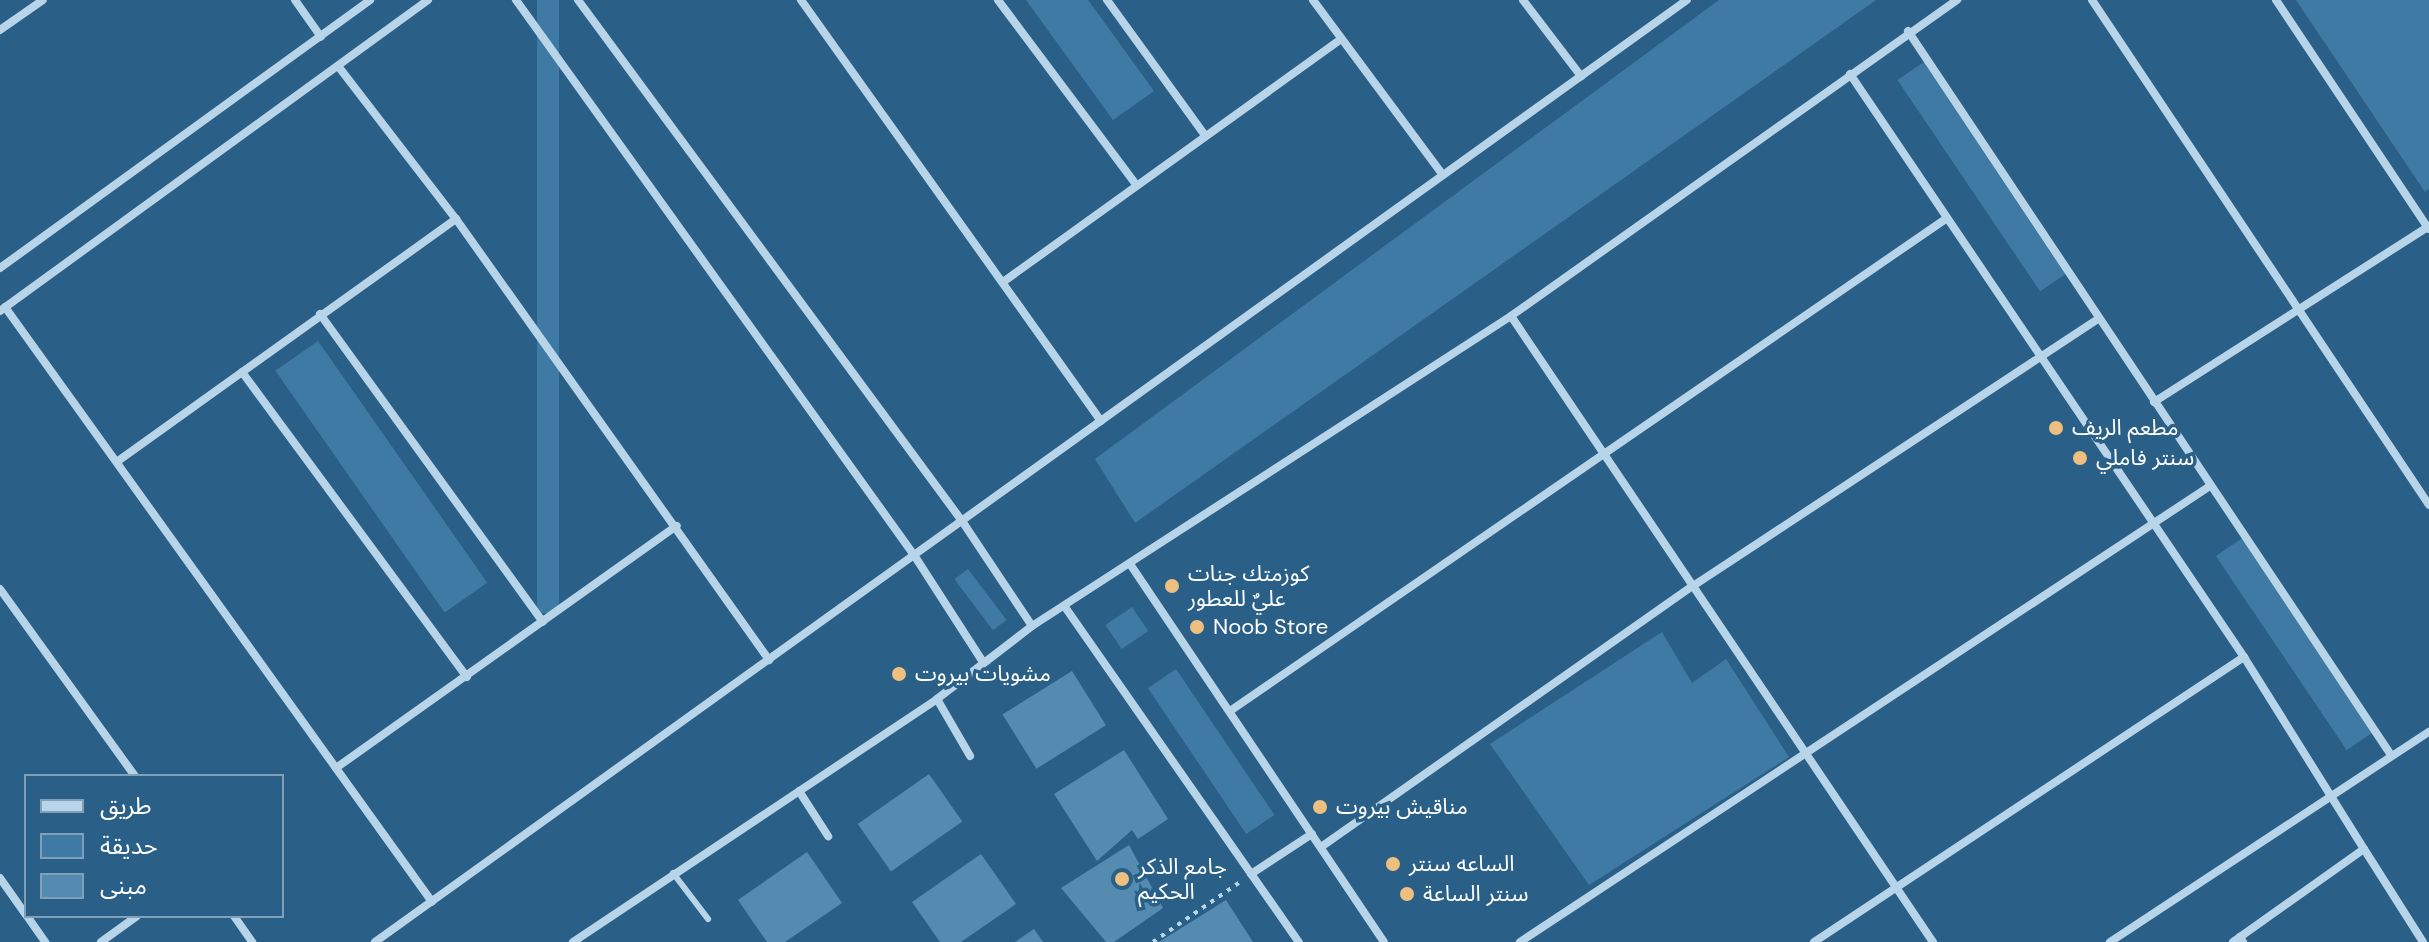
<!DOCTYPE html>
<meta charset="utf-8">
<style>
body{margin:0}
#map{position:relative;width:2429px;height:942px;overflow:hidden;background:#2a6088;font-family:"DM Sans","Noto Sans Arabic",sans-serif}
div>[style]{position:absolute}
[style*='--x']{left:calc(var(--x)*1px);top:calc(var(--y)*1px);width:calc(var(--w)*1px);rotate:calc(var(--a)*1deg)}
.green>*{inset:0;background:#3f7aa4;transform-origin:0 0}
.building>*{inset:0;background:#568bb1;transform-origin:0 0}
.path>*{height:4px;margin-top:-2px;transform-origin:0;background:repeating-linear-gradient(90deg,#b7d4e8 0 4px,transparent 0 10px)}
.service>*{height:6px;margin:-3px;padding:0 3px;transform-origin:3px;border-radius:3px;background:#b7d4e8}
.minor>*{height:8px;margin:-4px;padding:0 4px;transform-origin:4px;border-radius:4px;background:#b7d4e8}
.dots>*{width:22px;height:22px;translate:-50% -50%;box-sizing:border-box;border:4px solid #2a6088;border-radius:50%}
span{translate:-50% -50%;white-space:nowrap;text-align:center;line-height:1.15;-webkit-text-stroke:7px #2a6088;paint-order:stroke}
.poi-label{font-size:22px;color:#fff}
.left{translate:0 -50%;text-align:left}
.legend{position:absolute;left:24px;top:774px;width:260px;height:144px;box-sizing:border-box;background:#2a6088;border:2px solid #7fa0b8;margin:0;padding:10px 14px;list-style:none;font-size:24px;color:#fff}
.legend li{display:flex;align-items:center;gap:16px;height:40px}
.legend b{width:40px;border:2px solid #7fa0b8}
</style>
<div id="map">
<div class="green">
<i style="left:537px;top:0;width:22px;height:613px"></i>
<i style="clip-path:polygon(1026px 0,1088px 0,1154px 91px,1113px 120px)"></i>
<i style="clip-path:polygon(1719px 0,1876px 0,1135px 523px,1095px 459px)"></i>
<i style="clip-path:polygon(2296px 0,2429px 0,2429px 189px,2425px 192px)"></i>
<i style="left:1924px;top:62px;width:255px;height:32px;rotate:56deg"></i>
<i style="left:318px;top:341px;width:295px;height:52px;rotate:55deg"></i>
<i style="left:2244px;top:537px;width:234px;height:34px;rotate:56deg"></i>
<i style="left:968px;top:569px;width:64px;height:17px;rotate:53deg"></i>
<i style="left:1132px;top:607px;width:29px;height:32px;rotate:56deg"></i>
<i style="clip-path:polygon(1662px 632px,1692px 683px,1726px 659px,1789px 757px,1589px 885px,1490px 744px)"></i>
<i style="left:1176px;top:669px;width:176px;height:34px;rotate:56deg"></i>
</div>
<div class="building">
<i style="left:1072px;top:671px;width:64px;height:82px;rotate:58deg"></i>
<i style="clip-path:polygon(1124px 750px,1168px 819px,1138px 839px,1132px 830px,1097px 861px,1054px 794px)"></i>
<i style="left:929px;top:774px;width:58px;height:87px;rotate:55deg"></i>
<i style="clip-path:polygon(1129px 845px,1163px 908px,1114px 942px,1106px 942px,1061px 888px)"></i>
<i style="clip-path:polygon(807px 852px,842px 903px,785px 942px,767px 942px,738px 900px)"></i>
<i style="clip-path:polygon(981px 854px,1016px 904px,961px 942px,940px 942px,912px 902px)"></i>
<i style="clip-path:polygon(1226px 900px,1253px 942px,1159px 942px)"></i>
<i style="clip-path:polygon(1034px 929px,1043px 942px,1015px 942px)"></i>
</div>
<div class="path">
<i style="--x:1153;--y:942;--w:106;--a:-34.6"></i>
</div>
<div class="service">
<i style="--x:673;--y:873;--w:58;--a:52.7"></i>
</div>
<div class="minor">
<i style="--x:295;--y:0;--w:45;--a:54.9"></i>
<i style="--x:516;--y:0;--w:683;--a:54.36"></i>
<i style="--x:914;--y:555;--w:127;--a:57.2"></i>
<i style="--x:578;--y:0;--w:647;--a:53.61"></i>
<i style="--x:962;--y:521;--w:126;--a:56.3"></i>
<i style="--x:801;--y:0;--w:517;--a:54.53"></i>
<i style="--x:998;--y:0;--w:229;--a:53.2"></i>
<i style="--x:1107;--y:0;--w:165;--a:54.1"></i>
<i style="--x:1313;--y:0;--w:218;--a:53.4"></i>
<i style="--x:1523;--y:0;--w:96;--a:52.7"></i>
<i style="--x:2092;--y:0;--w:607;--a:56.28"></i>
<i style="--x:2276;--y:0;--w:275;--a:56.3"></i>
<i style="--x:0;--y:30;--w:52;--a:-34.9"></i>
<i style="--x:1908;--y:31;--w:870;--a:56.29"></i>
<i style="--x:338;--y:66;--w:193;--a:52.4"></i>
<i style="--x:456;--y:219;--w:541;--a:54.63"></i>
<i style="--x:1850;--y:74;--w:704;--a:55.95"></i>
<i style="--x:2244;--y:657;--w:226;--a:58"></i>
<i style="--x:0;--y:268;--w:457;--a:-35.9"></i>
<i style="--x:1003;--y:282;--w:416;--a:-35.7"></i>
<i style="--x:5;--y:307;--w:732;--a:54.33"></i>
<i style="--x:0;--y:311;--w:529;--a:-36"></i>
<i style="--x:320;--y:314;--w:380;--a:54.1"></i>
<i style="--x:1511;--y:316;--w:755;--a:56.02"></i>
<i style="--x:242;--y:372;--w:379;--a:53.6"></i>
<i style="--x:2154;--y:402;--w:326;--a:-32.6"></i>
<i style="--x:118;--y:461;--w:416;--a:-35.6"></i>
<i style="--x:1130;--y:564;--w:455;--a:56.1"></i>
<i style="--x:0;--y:589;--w:231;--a:54.2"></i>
<i style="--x:1065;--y:607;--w:409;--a:55.1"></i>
<i style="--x:937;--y:699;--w:66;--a:59.9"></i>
<i style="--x:1230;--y:711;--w:870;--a:-34.51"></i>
<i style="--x:336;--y:768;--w:418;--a:-35.4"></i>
<i style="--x:799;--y:791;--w:54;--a:57.2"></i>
<i style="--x:1321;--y:847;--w:454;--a:-35.1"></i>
<i style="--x:1693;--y:586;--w:486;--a:-33.4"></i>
<i style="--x:1251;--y:874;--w:73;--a:-33.3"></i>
<i style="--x:0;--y:878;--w:45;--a:54.9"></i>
<i style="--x:27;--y:916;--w:32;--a:55"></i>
<i style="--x:234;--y:916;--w:32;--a:55"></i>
<i style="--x:2240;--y:937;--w:152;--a:-35.4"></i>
<i style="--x:2364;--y:849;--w:110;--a:57.6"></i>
<i style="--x:101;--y:942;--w:44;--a:-35.8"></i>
<i style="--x:375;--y:942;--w:1615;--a:-35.68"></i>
<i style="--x:573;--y:942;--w:438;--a:-33.7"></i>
<i style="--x:937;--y:699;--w:120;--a:-37.5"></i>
<i style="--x:1032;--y:626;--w:571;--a:-32.91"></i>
<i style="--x:1511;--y:316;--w:547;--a:-35.32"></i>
<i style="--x:1520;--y:942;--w:827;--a:-33.46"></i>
<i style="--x:1814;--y:942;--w:516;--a:-33.54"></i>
<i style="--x:2110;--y:942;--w:382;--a:-33.4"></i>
<i style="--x:2233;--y:942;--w:9;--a:-36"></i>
<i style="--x:2240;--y:937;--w:6;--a:59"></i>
</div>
<div class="dots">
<i style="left:2056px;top:428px;background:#eebf7f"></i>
<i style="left:2080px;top:458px;background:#eebf7f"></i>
<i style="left:1172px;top:586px;background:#eebf7f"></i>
<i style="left:1197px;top:627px;background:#eebf7f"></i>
<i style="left:899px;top:674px;background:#eebf7f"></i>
<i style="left:1320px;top:807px;background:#eebf7f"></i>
<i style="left:1393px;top:864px;background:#eebf7f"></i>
<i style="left:1122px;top:879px;background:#eebf7f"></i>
<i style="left:1407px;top:894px;background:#eebf7f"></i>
</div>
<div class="poi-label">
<span class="left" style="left:2072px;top:428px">مطعم الريف</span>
<span class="left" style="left:2096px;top:458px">سنتر فاملي</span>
<span class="left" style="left:1188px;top:586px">كوزمتك جنات<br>عليٌ للعطور</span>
<span class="left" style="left:1213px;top:627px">Noob Store</span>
<span class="left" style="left:915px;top:674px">مشويات بيروت</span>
<span class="left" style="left:1336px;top:807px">مناقيش بيروت</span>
<span class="left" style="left:1409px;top:864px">الساعه سنتر</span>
<span class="left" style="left:1138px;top:879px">جامع الذكر<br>الحكيم</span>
<span class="left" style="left:1423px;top:894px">سنتر الساعة</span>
</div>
<ul class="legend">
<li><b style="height:10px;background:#b7d4e8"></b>طريق</li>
<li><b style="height:22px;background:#3f7aa4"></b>حديقة</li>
<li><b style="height:22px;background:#568bb1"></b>مبنى</li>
</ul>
</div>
